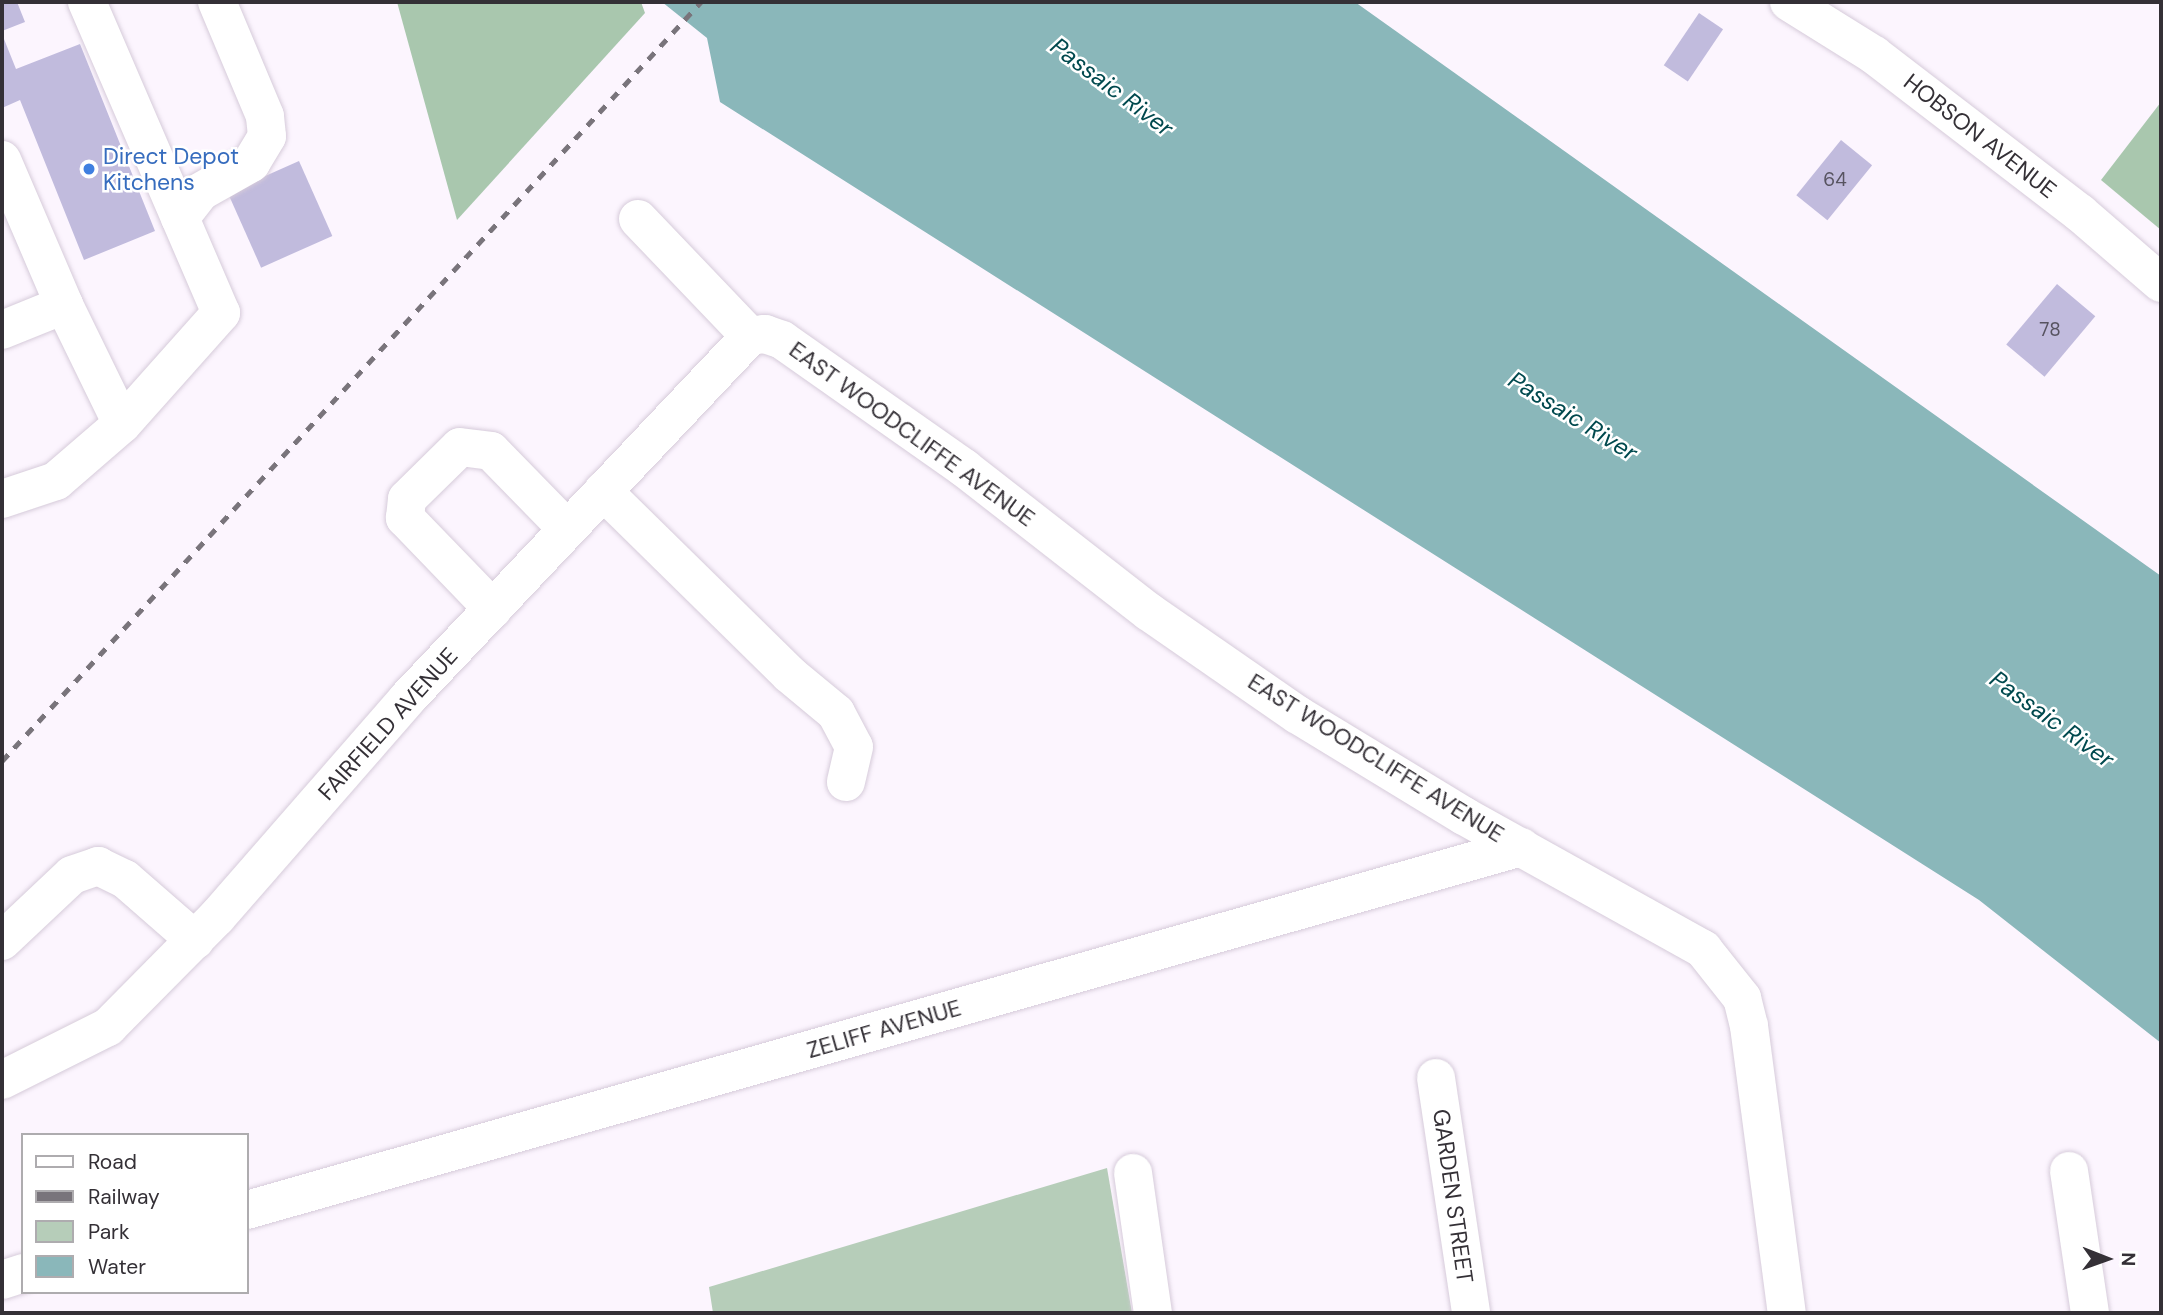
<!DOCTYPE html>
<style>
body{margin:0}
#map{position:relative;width:2163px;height:1315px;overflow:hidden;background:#fcf5fe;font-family:"DM Sans",sans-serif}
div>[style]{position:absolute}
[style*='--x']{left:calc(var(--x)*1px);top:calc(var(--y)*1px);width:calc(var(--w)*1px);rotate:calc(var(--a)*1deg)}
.green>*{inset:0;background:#b6cdb9}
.forest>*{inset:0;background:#a9c7ae}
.water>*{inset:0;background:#8ab7ba}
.building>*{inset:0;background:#c1bbdd;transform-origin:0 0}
.roads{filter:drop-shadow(0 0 2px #d6cbda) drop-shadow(0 0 2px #d6cbda)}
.minor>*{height:38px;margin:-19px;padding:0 19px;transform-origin:19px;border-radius:19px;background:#fff}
.rail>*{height:5px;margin-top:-2.5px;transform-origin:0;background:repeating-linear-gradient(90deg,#79747b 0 9px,transparent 0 18px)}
.dots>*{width:19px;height:19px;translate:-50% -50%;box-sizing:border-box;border:4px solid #fff;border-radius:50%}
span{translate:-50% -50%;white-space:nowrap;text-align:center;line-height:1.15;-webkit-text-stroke:5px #fff;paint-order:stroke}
.number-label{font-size:19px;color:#575360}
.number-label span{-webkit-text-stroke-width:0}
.street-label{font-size:23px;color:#343036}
.shop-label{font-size:23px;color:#366cbe}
.left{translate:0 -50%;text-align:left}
.water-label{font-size:24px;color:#00494e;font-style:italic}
.frame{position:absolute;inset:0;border:4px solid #343036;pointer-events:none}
.legend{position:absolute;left:21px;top:1133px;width:228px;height:161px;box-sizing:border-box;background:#fff;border:2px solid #aeacaf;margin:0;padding:9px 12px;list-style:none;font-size:21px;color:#343036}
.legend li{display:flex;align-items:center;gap:14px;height:35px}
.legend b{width:35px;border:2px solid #aeacaf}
.north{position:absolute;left:2072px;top:1224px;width:70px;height:70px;-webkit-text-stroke:5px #fff;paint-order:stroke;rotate:91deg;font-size:19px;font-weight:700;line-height:28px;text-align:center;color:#343036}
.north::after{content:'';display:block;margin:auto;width:24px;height:32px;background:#343036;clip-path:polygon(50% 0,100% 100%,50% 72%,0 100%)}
</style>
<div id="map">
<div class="green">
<i style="clip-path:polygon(1107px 1168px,1132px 1313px,713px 1313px,709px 1287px)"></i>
</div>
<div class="forest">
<i style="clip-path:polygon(397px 2px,641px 2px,645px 13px,457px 220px)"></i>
<i style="clip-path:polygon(2161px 102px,2161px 230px,2101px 180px)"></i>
</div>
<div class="water">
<i style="clip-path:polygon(662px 2px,1355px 2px,2161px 576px,2161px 1043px,1979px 900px,720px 102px,707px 38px)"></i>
</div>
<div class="building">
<i style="clip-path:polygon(2px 2px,17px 2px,25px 22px,2px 31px)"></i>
<i style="left:1699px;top:13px;width:29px;height:63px;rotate:34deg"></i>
<i style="clip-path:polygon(2px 34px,16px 69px,80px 44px,155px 231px,84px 260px,20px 100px,2px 108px)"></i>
<i style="left:1841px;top:140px;width:40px;height:71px;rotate:39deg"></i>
<i style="left:299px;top:161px;width:82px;height:78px;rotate:66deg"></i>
<i style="left:2057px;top:284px;width:50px;height:79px;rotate:40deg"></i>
</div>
<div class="roads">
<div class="minor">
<i style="--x:1789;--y:2;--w:100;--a:31.9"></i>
<i style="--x:1874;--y:55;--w:260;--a:37.5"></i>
<i style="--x:2080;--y:213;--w:107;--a:40.8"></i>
<i style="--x:2;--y:160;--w:158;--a:66.8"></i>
<i style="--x:180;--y:218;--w:33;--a:-52"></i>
<i style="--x:200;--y:192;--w:59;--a:-29.6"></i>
<i style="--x:251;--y:163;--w:31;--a:-59"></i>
<i style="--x:267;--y:136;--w:20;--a:-96"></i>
<i style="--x:265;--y:116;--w:124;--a:-112.8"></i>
<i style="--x:638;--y:219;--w:162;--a:46.3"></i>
<i style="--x:2;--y:330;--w:67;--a:-22"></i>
<i style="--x:64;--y:305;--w:132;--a:64"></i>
<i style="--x:122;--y:424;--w:149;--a:-48.3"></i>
<i style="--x:221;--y:313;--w:339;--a:-113.3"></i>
<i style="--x:750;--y:336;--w:15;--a:-8"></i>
<i style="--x:765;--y:334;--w:18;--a:19"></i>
<i style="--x:782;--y:340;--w:223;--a:35.1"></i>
<i style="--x:964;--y:468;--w:234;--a:37.9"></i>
<i style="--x:1149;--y:612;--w:181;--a:34.7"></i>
<i style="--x:1298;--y:715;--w:194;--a:31.3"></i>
<i style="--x:1464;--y:816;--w:274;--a:29.1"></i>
<i style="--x:1703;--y:949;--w:63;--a:51.5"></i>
<i style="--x:1742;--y:998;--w:29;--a:76"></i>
<i style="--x:1749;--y:1026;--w:290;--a:82.5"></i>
<i style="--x:603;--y:491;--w:261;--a:44.5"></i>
<i style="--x:789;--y:674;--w:61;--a:39.7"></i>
<i style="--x:836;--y:713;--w:38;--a:62"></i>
<i style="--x:854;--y:747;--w:36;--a:103"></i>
<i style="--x:2;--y:499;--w:57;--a:-18.4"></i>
<i style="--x:56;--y:481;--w:87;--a:-40.8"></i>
<i style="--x:493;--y:609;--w:127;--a:-134"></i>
<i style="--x:405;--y:518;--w:19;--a:-84"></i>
<i style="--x:407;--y:499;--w:74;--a:-44.5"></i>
<i style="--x:460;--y:447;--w:31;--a:7"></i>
<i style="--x:491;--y:451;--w:109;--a:45.7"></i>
<i style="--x:2;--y:941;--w:96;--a:-43.3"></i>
<i style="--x:72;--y:875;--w:28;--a:-19"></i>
<i style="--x:98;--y:866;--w:30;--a:26"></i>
<i style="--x:125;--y:879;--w:93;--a:41.1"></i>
<i style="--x:1436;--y:1078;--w:238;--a:81.5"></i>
<i style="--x:2;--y:1080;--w:119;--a:-26.6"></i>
<i style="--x:108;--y:1027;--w:155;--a:-45.3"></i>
<i style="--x:217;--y:917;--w:289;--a:-48.9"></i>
<i style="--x:407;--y:699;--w:499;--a:-46.6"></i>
<i style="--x:2069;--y:1171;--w:144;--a:81.6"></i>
<i style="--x:1133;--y:1173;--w:141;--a:81.9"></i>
<i style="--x:247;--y:1210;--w:1325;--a:-15.9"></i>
<i style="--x:2;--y:1280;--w:22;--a:-18"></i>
</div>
</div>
<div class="rail">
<i style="--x:2;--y:761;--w:1032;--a:-47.36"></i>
</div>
<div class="dots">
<i style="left:89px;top:169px;background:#3f7fe0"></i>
</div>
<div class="number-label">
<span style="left:1835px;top:180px">64</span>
<span style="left:2050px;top:330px">78</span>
</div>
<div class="street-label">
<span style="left:1980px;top:136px;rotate:38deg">HOBSON AVENUE</span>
<span style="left:912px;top:434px;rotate:36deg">EAST WOODCLIFFE AVENUE</span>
<span style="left:388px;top:724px;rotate:-48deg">FAIRFIELD AVENUE</span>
<span style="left:1376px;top:758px;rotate:32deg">EAST WOODCLIFFE AVENUE</span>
<span style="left:884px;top:1029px;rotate:-16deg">ZELIFF AVENUE</span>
<span style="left:1453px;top:1196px;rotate:82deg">GARDEN STREET</span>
</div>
<div class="shop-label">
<span class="left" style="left:103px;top:169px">Direct Depot<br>Kitchens</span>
</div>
<div class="water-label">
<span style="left:1112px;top:87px;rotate:37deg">Passaic River</span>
<span style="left:1573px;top:416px;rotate:32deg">Passaic River</span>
<span style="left:2052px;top:719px;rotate:36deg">Passaic River</span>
</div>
<div class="frame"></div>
<ul class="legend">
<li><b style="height:9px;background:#fff"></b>Road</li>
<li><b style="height:9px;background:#79747b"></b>Railway</li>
<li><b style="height:19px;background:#b6cdb9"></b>Park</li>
<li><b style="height:19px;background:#8ab7ba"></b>Water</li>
</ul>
<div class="north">N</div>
</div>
